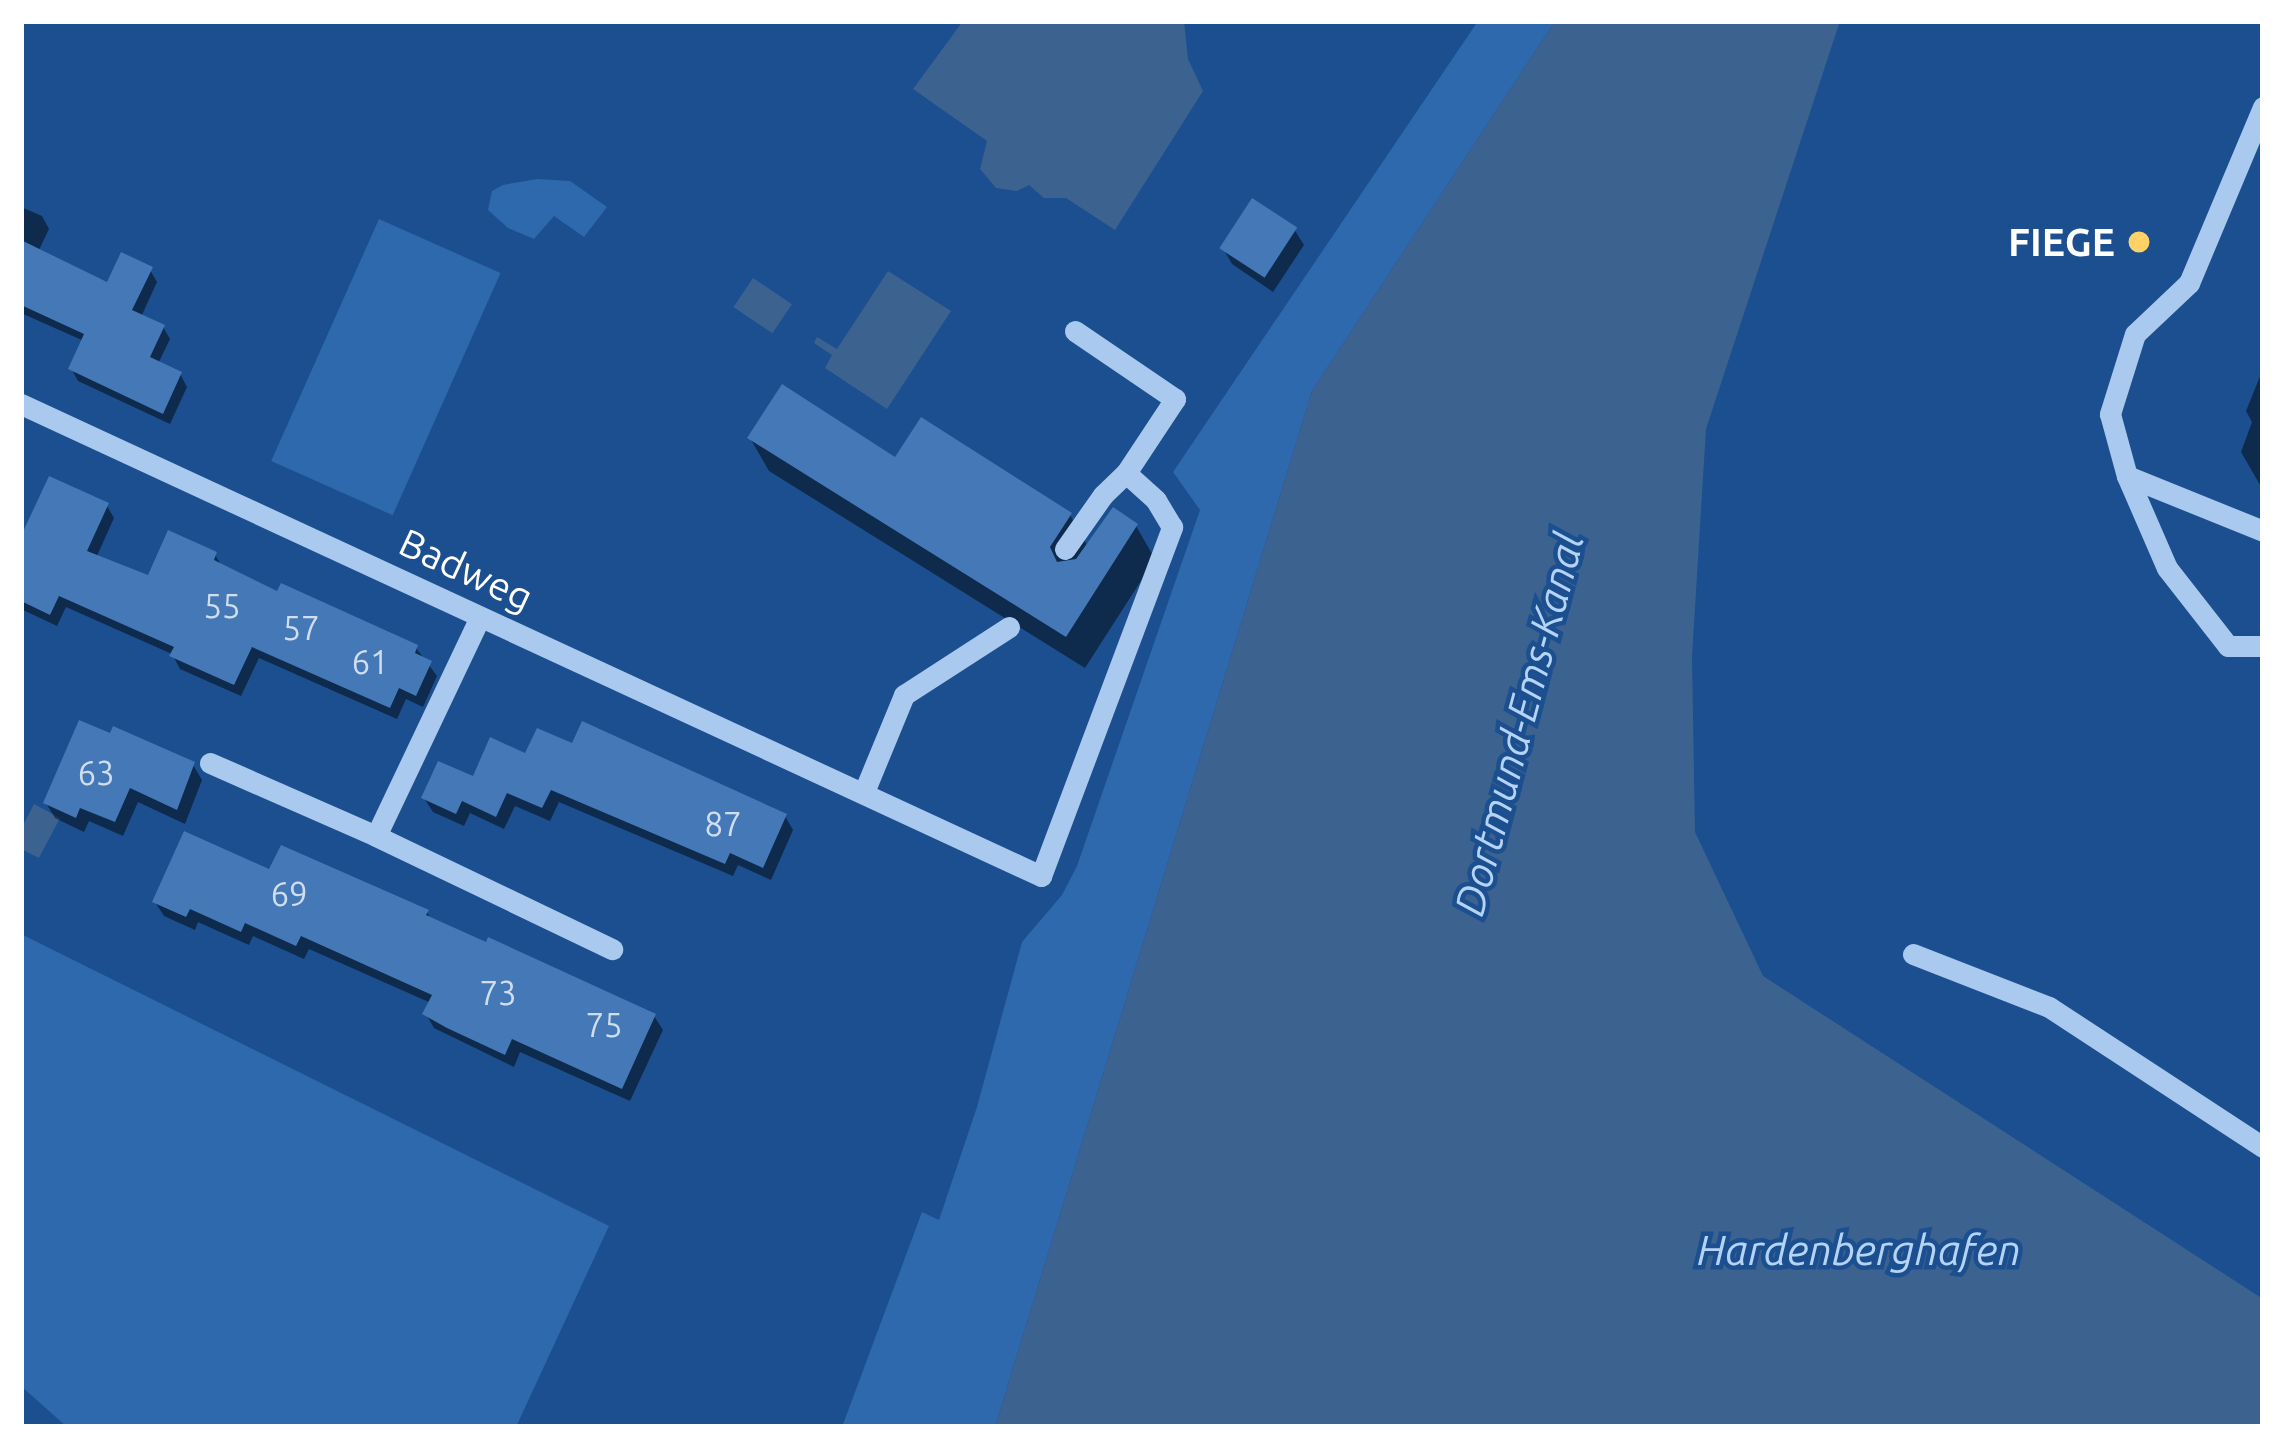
<!DOCTYPE html>
<style>
body{margin:0}
#map{position:relative;width:2284px;height:1448px;overflow:hidden;background:#1b4f8f;font-family:Ubuntu,sans-serif}
div>[style]{position:absolute}
[style*='--x']{left:calc(var(--x)*1px);top:calc(var(--y)*1px);width:calc(var(--w)*1px);rotate:calc(var(--a)*1deg)}
.green>*{inset:0;background:#2e69ad;transform-origin:0 0}
.water>*{inset:0;background:#3c6290;transform-origin:0 0}
.shadow>*{inset:0;background:#0007}
.building>*{inset:0;background:#4478b7;transform-origin:0 0}
.minor>*{height:21px;margin:-10.5px;padding:0 10.5px;transform-origin:10.5px;border-radius:10.5px;background:#a9c9ee}
.dots>*{width:33px;height:33px;translate:-50% -50%;box-sizing:border-box;border:6px solid #1b4f8f;border-radius:50%}
span{translate:-50% -50%;white-space:nowrap;text-align:center;line-height:1.15;-webkit-text-stroke:9px #1b4f8f;paint-order:stroke}
.number-label{font-size:33px;color:#d0dded}
.number-label span{-webkit-text-stroke-width:0}
.poi-label{font-size:39px;color:#fff;font-weight:700}
.right{translate:-100% -50%;text-align:right}
.street-label{font-size:39px;color:#fff}
.water-label{font-size:42px;color:#b5d3f5;font-style:italic}
.frame{position:absolute;inset:0;border:24px solid #fff;pointer-events:none}
</style>
<div id="map">
<div class="green">
<i style="clip-path:polygon(1478px 21px,1555px 21px,1312px 391px,995px 1427px,842px 1427px,922px 1212px,939px 1220px,977px 1107px,1022px 942px,1062px 895px,1077px 866px,1200px 510px,1173px 472px)"></i>
<i style="clip-path:polygon(537px 179px,570px 181px,607px 207px,584px 237px,554px 216px,534px 239px,508px 228px,488px 210px,492px 191px,503px 185px)"></i>
<i style="left:379px;top:219px;width:133px;height:265px;rotate:24deg"></i>
<i style="clip-path:polygon(21px 934px,609px 1226px,516px 1427px,67px 1427px,21px 1386px)"></i>
</div>
<div class="water">
<i style="clip-path:polygon(963px 21px,1184px 21px,1188px 59px,1203px 91px,1115px 230px,1066px 198px,1044px 198px,1029px 185px,1017px 191px,996px 188px,980px 169px,987px 141px,913px 89px)"></i>
<i style="clip-path:polygon(1555px 21px,1840px 21px,1706px 429px,1692px 657px,1695px 832px,1763px 976px,2263px 1299px,2263px 1427px,995px 1427px,1312px 391px)"></i>
<i style="clip-path:polygon(888px 271px,951px 311px,887px 409px,825px 368px,832px 355px,814px 343px,817px 337px,837px 349px)"></i>
<i style="left:753px;top:278px;width:47px;height:35px;rotate:34deg"></i>
<i style="clip-path:polygon(34px 804px,60px 818px,39px 858px,21px 849px,21px 829px)"></i>
</div>
<div class="shadow">
<i style="clip-path:polygon(21px 207px,42px 216px,49px 229px,38px 252px,108px 286px,150px 270px,157px 282px,141px 317px,163px 327px,170px 339px,158px 364px,180px 374px,187px 387px,170px 424px,78px 381px,71px 368px,84px 341px,21px 313px)"></i>
<i style="clip-path:polygon(1294px 229px,1304px 245px,1273px 292px,1232px 264px,1223px 248px)"></i>
<i style="clip-path:polygon(2263px 369px,2263px 490px,2241px 452px,2252px 422px,2246px 411px)"></i>
<i style="clip-path:polygon(750px 438px,896px 461px,1070px 515px,1088px 547px,1136px 526px,1155px 559px,1085px 668px,769px 471px)"></i>
<i style="clip-path:polygon(107px 506px,114px 518px,96px 558px,149px 579px,215px 555px,223px 568px,279px 595px,416px 648px,437px 676px,423px 707px,406px 699px,397px 719px,259px 658px,241px 696px,180px 669px,172px 654px,66px 607px,57px 626px,21px 609px,21px 530px)"></i>
<i style="clip-path:polygon(527px 756px,785px 816px,793px 830px,771px 880px,738px 865px,733px 876px,559px 802px,550px 821px,515px 806px,504px 829px,470px 813px,464px 826px,433px 812px,424px 798px)"></i>
<i style="clip-path:polygon(193px 765px,202px 780px,185px 824px,138px 802px,123px 836px,89px 821px,84px 832px,55px 818px,46px 803px)"></i>
<i style="clip-path:polygon(271px 873px,427px 912px,431px 920px,654px 1016px,663px 1030px,630px 1101px,520px 1052px,514px 1067px,434px 1028px,426px 1014px,431px 1003px,309px 949px,304px 959px,253px 936px,249px 945px,198px 922px,195px 930px,164px 916px,155px 902px)"></i>
</div>
<div class="building">
<i style="left:1252px;top:198px;width:54px;height:60px;rotate:33deg"></i>
<i style="clip-path:polygon(21px 240px,107px 282px,121px 252px,153px 267px,132px 310px,165px 325px,150px 357px,182px 372px,163px 414px,68px 369px,84px 334px,21px 305px)"></i>
<i style="clip-path:polygon(782px 384px,895px 457px,921px 417px,1072px 513px,1050px 547px,1057px 562px,1076px 559px,1113px 507px,1138px 524px,1066px 637px,747px 438px)"></i>
<i style="clip-path:polygon(49px 476px,109px 503px,87px 551px,148px 575px,168px 530px,217px 552px,214px 560px,277px 591px,281px 583px,418px 645px,415px 653px,432px 661px,416px 696px,399px 688px,390px 708px,252px 647px,234px 685px,169px 656px,174px 647px,59px 596px,50px 615px,21px 601px,21px 536px)"></i>
<i style="clip-path:polygon(79px 720px,110px 733px,113px 726px,195px 762px,177px 810px,130px 788px,115px 822px,80px 808px,76px 818px,43px 803px)"></i>
<i style="clip-path:polygon(582px 721px,787px 814px,763px 868px,730px 853px,725px 864px,551px 790px,542px 808px,507px 793px,496px 817px,462px 801px,456px 814px,421px 798px,438px 761px,473px 776px,490px 737px,525px 753px,537px 728px,572px 743px)"></i>
<i style="clip-path:polygon(184px 831px,269px 869px,281px 845px,429px 910px,426px 915px,486px 942px,488px 937px,656px 1014px,622px 1089px,512px 1039px,505px 1055px,447px 1028px,422px 1014px,432px 995px,301px 936px,296px 946px,245px 923px,241px 932px,190px 909px,186px 917px,152px 902px)"></i>
</div>
<div class="minor">
<i style="--x:2263;--y:107;--w:191;--a:112.8"></i>
<i style="--x:2189;--y:283;--w:74;--a:136.6"></i>
<i style="--x:2135;--y:334;--w:84;--a:107.4"></i>
<i style="--x:2110;--y:414;--w:64;--a:74.7"></i>
<i style="--x:2127;--y:476;--w:100;--a:66.5"></i>
<i style="--x:2167;--y:568;--w:99;--a:52"></i>
<i style="--x:2228;--y:646;--w:35;--a:0"></i>
<i style="--x:21;--y:404;--w:1124;--a:24.83"></i>
<i style="--x:1041;--y:876;--w:373;--a:-69.4"></i>
<i style="--x:1172;--y:527;--w:31;--a:-121"></i>
<i style="--x:1156;--y:500;--w:40;--a:-138"></i>
<i style="--x:2127;--y:476;--w:147;--a:22"></i>
<i style="--x:1065;--y:549;--w:66;--a:-54.9"></i>
<i style="--x:1103;--y:495;--w:32;--a:-44"></i>
<i style="--x:1126;--y:473;--w:89;--a:-56.5"></i>
<i style="--x:1175;--y:399;--w:121;--a:-145.8"></i>
<i style="--x:480;--y:617;--w:242;--a:115.4"></i>
<i style="--x:376;--y:836;--w:262;--a:25.6"></i>
<i style="--x:210;--y:763;--w:181;--a:23.7"></i>
<i style="--x:864;--y:792;--w:105;--a:-67.6"></i>
<i style="--x:904;--y:695;--w:125;--a:-32.9"></i>
<i style="--x:1913;--y:954;--w:146;--a:21.3"></i>
<i style="--x:2049;--y:1007;--w:256;--a:33.2"></i>
</div>
<div class="dots">
<i style="left:2139px;top:242px;background:#ffd166"></i>
</div>
<div class="number-label">
<span style="left:222px;top:606px">55</span>
<span style="left:301px;top:628px">57</span>
<span style="left:370px;top:662px">61</span>
<span style="left:96px;top:773px">63</span>
<span style="left:723px;top:824px">87</span>
<span style="left:289px;top:894px">69</span>
<span style="left:498px;top:993px">73</span>
<span style="left:604px;top:1025px">75</span>
</div>
<div class="poi-label">
<span class="right" style="left:2115px;top:242px">FIEGE</span>
</div>
<div class="street-label">
<span style="left:466px;top:570px;rotate:25deg">Badweg</span>
</div>
<div class="water-label">
<span style="left:1519px;top:724px;rotate:-75deg">Dortmund-Ems-Kanal</span>
<span style="left:1859px;top:1250px">Hardenberghafen</span>
</div>
<div class="frame"></div>
</div>
